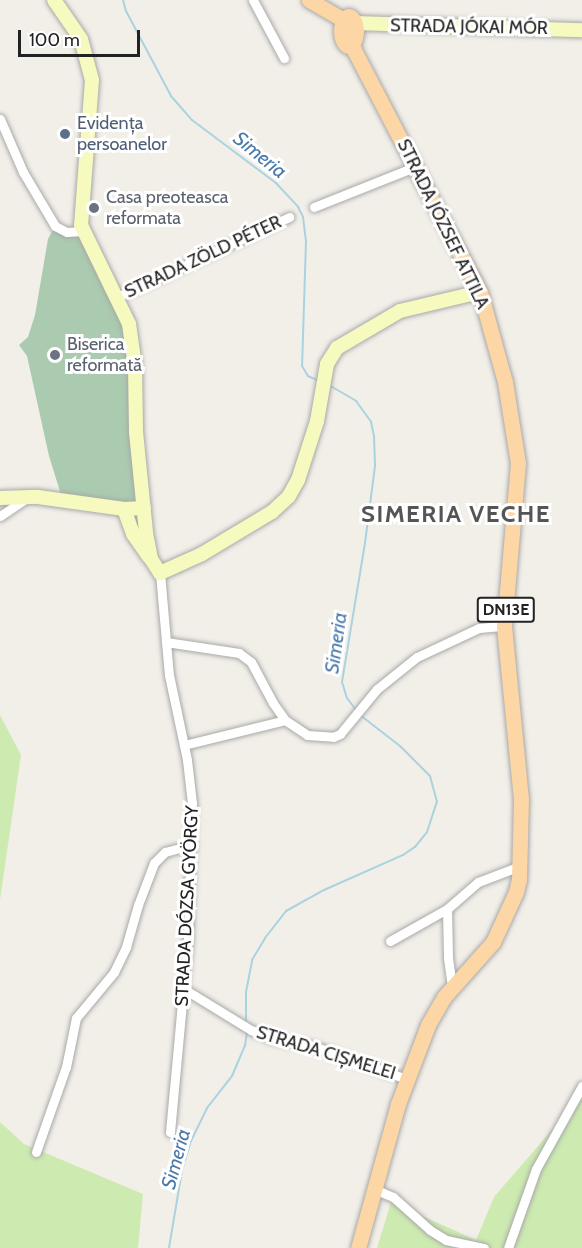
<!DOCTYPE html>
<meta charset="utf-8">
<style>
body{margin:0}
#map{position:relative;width:582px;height:1248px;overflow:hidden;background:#f2efe9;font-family:Cabin,sans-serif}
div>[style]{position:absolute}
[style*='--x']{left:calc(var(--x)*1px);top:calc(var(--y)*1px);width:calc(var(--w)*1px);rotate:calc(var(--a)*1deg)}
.grass>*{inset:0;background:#cdebb0}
.cemetery>*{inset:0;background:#aacbaf}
.stream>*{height:2px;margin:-1px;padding:0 1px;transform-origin:1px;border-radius:1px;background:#aad3df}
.roads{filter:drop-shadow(0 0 2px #a9a9a9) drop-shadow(0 0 2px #a9a9a9)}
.street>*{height:9px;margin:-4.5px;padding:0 4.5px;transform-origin:4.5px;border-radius:4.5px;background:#fff}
.secondary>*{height:14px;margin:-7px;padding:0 7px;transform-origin:7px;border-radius:7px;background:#f7fabf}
.primary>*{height:15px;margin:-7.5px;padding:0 7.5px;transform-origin:7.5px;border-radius:7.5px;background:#fcd6a4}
.primary>.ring{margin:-7.5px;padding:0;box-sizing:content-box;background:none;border:15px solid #fcd6a4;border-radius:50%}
.dots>*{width:16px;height:16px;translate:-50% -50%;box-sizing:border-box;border:3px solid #fff;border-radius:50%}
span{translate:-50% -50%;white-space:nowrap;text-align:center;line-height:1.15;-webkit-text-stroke:6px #fff;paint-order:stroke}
.shield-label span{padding:2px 4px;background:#fff;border:2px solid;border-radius:4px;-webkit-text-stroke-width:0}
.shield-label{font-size:16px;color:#222;font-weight:700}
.street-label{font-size:18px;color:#222}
.service-label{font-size:18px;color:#4e5e75}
.left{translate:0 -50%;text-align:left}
.worship-label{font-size:18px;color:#5b616d}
.water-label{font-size:20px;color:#4a7aab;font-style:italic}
.district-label{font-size:24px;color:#555;font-weight:700;letter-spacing:1.5px}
.scale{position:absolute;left:18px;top:30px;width:122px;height:27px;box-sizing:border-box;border:3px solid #222;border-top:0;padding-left:8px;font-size:18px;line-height:21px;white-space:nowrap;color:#222;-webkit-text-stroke:4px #fff;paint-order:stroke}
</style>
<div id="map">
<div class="grass">
<i style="clip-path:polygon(0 715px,21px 755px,0 900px)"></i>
<i style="clip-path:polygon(582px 1095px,582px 1248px,377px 1248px,391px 1202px,476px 1240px,494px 1197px)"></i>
<i style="clip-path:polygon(0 1122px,24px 1144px,143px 1194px,138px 1248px,0 1248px)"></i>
</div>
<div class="cemetery">
<i style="clip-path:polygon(55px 226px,82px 231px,125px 314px,144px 508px,63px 501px,49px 456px,27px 356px,19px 345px,28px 337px,35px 315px,48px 239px)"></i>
</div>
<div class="stream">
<i style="--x:123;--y:0;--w:11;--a:75"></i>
<i style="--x:126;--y:11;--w:96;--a:62.1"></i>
<i style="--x:171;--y:96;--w:32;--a:49"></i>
<i style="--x:192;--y:120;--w:105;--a:36.9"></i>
<i style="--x:276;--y:183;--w:33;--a:47"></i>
<i style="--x:298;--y:207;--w:11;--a:63"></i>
<i style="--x:303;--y:217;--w:24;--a:83"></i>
<i style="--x:306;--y:241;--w:125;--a:91.8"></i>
<i style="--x:302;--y:366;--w:12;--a:59"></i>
<i style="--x:308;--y:376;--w:12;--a:24"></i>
<i style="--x:327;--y:384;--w:34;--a:30"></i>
<i style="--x:356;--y:401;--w:26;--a:54"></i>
<i style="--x:371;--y:422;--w:14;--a:78"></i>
<i style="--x:374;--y:436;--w:30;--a:88"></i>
<i style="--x:375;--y:466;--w:78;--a:97.4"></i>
<i style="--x:365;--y:543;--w:141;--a:99.4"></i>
<i style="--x:342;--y:682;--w:17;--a:73"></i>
<i style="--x:347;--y:698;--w:15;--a:53"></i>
<i style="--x:246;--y:1023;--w:31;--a:-90"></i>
<i style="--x:246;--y:992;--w:33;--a:-79"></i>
<i style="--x:252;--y:960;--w:26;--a:-59"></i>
<i style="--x:265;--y:938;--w:34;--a:-52"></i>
<i style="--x:286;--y:911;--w:43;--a:-28.9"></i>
<i style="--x:324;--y:890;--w:86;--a:-23.9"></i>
<i style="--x:403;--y:855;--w:14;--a:-34"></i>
<i style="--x:415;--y:847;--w:19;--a:-51"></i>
<i style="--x:427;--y:832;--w:32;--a:-72"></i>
<i style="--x:437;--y:802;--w:27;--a:-105"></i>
<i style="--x:430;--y:776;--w:42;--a:-135"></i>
<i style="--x:400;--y:746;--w:51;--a:-142.2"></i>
<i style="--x:169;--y:1248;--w:79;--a:-80.5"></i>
<i style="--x:182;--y:1170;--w:30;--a:-73"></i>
<i style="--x:191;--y:1141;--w:37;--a:-64"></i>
<i style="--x:207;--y:1108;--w:41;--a:-52"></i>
<i style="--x:232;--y:1076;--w:33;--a:-67"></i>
<i style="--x:245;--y:1046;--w:15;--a:-82"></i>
</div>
<div class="roads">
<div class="street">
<i style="--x:253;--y:0;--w:66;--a:61.9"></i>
<i style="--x:0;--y:119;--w:58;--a:66.5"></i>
<i style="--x:23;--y:172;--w:63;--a:59.3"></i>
<i style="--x:55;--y:226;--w:13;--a:27"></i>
<i style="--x:67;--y:232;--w:15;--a:-4"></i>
<i style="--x:314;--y:207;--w:111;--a:-21.7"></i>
<i style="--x:117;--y:297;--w:190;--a:-24.9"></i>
<i style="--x:0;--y:516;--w:32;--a:-34"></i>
<i style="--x:160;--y:573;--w:102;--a:85"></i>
<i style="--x:169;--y:675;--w:87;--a:78"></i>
<i style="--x:187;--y:760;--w:43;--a:83.4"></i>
<i style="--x:192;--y:803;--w:135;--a:91.7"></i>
<i style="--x:188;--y:938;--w:195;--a:95.3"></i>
<i style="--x:166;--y:642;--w:74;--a:8.6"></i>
<i style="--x:239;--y:653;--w:15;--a:37"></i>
<i style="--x:251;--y:662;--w:47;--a:61.8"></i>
<i style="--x:273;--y:703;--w:21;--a:55"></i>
<i style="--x:285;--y:720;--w:27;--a:34"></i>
<i style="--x:307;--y:735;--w:26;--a:4"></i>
<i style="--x:333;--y:737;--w:8;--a:-23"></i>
<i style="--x:340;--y:734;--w:58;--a:-50.6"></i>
<i style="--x:377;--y:689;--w:51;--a:-38.7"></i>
<i style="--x:417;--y:657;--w:68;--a:-25.1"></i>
<i style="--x:479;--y:628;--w:25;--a:-5"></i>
<i style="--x:184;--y:745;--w:104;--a:-13.9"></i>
<i style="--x:447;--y:909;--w:49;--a:88.8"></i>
<i style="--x:448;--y:958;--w:30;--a:82"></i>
<i style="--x:390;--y:941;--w:65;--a:-29.3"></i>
<i style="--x:447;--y:909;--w:41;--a:-41.1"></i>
<i style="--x:478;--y:882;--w:45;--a:-20.9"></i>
<i style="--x:184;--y:989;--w:79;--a:31.5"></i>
<i style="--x:251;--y:1030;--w:22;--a:22"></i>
<i style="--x:271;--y:1038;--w:46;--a:11.3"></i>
<i style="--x:316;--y:1047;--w:96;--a:19.4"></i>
<i style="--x:36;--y:1152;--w:90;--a:-70.6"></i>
<i style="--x:66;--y:1067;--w:50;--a:-78.5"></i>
<i style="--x:76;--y:1018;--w:60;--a:-50.4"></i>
<i style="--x:114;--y:972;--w:28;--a:-64"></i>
<i style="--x:126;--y:947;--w:44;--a:-74.1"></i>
<i style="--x:138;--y:905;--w:45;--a:-69.1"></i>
<i style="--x:154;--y:863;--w:16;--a:-45"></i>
<i style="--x:165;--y:852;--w:28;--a:-15"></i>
<i style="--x:374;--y:1189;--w:21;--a:23"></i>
<i style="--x:393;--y:1197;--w:50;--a:41.7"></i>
<i style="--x:430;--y:1230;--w:19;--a:32"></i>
<i style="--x:446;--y:1240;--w:39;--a:12"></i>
<i style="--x:508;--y:1248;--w:84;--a:-70.5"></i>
<i style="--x:536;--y:1169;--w:95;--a:-61"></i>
</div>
<div class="secondary">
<i style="--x:54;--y:0;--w:47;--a:55.3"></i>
<i style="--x:81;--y:39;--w:42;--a:75"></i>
<i style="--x:92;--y:80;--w:145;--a:94.3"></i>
<i style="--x:81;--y:225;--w:110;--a:64.1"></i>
<i style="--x:129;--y:324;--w:42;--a:81.9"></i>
<i style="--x:135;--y:366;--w:66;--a:89.1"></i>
<i style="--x:136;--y:432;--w:101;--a:84.3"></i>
<i style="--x:146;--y:533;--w:26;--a:79"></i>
<i style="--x:151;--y:559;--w:17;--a:57"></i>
<i style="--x:160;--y:573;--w:46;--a:-24.3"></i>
<i style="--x:202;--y:554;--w:82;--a:-31"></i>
<i style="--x:272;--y:512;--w:23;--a:-43"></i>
<i style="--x:289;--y:496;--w:18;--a:-61"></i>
<i style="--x:298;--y:480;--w:62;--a:-72.1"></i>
<i style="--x:317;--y:421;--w:58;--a:-80"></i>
<i style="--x:327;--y:364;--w:19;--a:-58"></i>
<i style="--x:337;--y:348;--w:73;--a:-30.4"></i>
<i style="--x:400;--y:311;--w:82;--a:-13.4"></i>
<i style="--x:355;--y:23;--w:227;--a:1.8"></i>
<i style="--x:0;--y:498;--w:38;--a:-2"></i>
<i style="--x:38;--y:497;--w:87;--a:7.9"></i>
<i style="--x:124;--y:509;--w:20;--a:-3"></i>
<i style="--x:124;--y:509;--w:27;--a:70"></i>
<i style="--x:133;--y:534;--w:28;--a:55"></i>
</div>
<div class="primary">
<i style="--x:309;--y:0;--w:38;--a:30"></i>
<i class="ring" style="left:341px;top:16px;width:-1px;height:-1px"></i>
<i style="--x:349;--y:30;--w:21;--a:76"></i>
<i style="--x:354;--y:50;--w:273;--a:62.5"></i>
<i style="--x:480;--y:292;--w:93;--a:74.5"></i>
<i style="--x:505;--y:382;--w:82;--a:80.9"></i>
<i style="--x:518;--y:463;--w:164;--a:94.9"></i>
<i style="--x:504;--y:626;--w:173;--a:84.4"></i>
<i style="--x:521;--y:798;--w:81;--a:91.4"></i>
<i style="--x:519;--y:879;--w:13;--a:103"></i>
<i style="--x:516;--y:892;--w:55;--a:114.7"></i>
<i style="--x:493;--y:942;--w:74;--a:131.7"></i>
<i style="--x:444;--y:997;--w:32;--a:120"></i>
<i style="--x:428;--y:1025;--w:85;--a:110.8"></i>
<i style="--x:398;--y:1104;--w:149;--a:105.5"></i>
</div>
</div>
<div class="dots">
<i style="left:65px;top:134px;background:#5c6f8a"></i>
<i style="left:94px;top:208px;background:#6b7280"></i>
<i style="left:55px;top:355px;background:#6b7280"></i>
</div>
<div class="shield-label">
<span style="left:506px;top:610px">DN13E</span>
</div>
<div class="street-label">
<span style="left:469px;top:27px;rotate:1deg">STRADA JÓKAI MÓR</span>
<span style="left:443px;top:224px;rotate:64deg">STRADA JÓZSEF ATTILA</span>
<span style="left:203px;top:257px;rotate:-25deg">STRADA ZÖLD PÉTER</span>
<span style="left:187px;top:906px;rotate:-87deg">STRADA DÓZSA GYÖRGY</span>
<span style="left:326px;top:1053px;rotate:17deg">STRADA CIȘMELEI</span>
</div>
<div class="service-label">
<span class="left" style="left:77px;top:134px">Evidența<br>persoanelor</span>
</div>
<div class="worship-label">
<span class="left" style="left:106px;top:208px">Casa preoteasca<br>reformata</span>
<span class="left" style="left:67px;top:355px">Biserica<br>reformată</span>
</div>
<div class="water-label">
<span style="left:260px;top:155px;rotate:39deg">Simeria</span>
<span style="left:336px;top:643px;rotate:-82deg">Simeria</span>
<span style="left:176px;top:1159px;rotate:-75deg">Simeria</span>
</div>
<div class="district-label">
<span style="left:456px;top:514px">SIMERIA VECHE</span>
</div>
<div class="scale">100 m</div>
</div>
